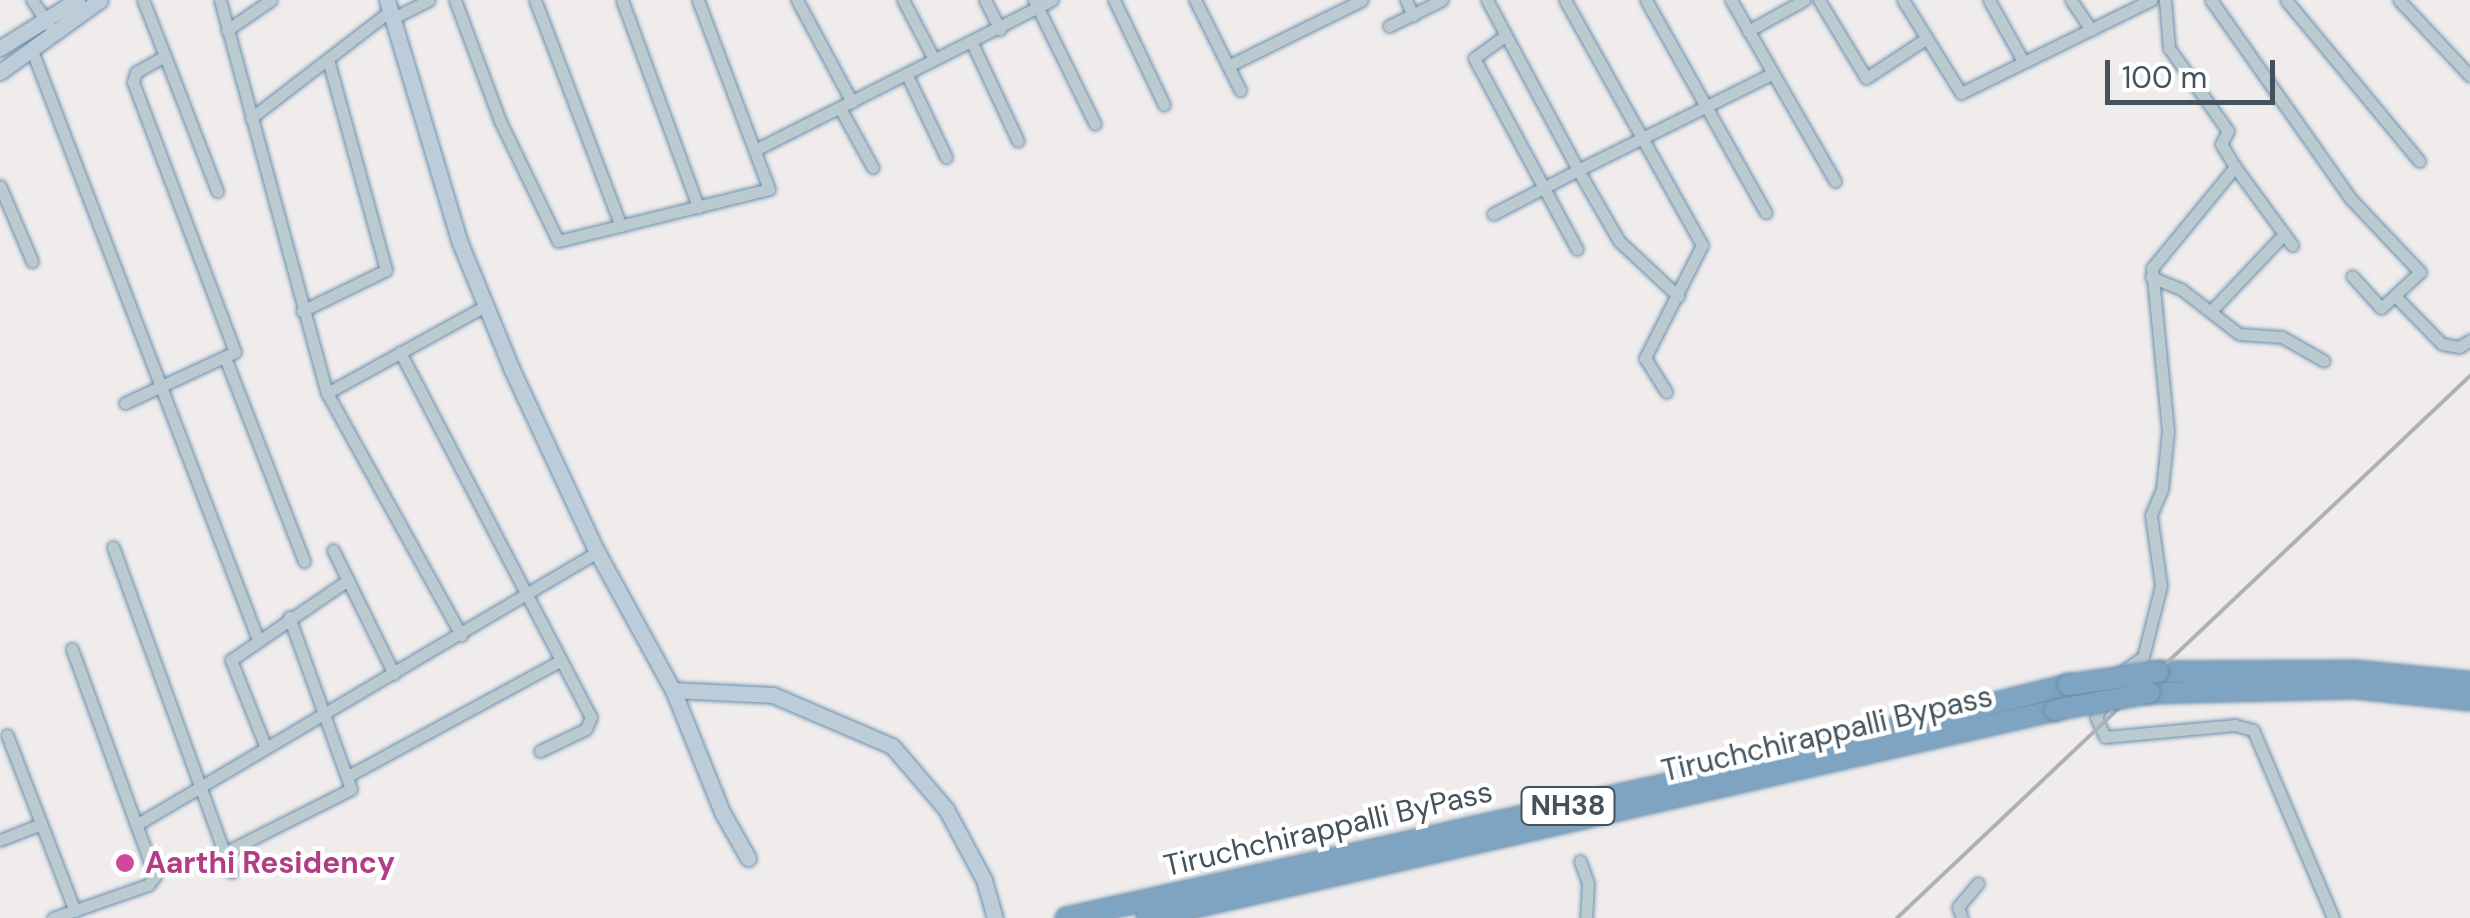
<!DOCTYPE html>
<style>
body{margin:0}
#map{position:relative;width:2470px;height:918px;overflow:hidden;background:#f0ecec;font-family:"DM Sans",sans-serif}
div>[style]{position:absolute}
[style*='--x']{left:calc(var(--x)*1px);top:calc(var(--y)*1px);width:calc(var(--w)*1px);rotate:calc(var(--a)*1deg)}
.roads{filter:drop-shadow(0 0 2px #6a8fad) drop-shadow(0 0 2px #6a8fad)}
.street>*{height:11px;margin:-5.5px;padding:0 5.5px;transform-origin:5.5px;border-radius:5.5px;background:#bbc9d1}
.secondary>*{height:15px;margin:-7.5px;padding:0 7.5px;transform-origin:7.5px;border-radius:7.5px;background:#bcccd8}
.highway>*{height:20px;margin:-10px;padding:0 10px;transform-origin:10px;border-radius:10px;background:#7ea4c1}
.rail>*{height:4px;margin:-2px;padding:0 2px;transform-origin:2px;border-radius:2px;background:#aeb2b8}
.bridges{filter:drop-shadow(0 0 2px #6a8fad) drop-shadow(0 0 2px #6a8fad)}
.highway-bridge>*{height:20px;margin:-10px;padding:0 10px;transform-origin:10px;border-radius:10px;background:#7ea4c1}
.dots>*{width:28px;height:28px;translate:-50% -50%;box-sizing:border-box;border:5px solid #fff;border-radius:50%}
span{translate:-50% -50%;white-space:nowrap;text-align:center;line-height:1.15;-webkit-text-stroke:9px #fff;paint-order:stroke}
.shield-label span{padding:2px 8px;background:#fff;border:2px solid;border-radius:8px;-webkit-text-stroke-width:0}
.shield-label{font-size:28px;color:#43525c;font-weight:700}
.street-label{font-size:30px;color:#43525c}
.hotel-label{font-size:30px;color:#b23c85;font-weight:700}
.left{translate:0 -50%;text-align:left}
.scale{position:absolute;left:2105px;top:60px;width:170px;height:45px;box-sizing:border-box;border:5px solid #43525c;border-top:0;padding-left:12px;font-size:30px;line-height:35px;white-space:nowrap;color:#43525c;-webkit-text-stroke:8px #fff;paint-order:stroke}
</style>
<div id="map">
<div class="roads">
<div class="street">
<i style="--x:32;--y:0;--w:30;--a:56"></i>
<i style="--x:220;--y:0;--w:407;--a:74.8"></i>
<i style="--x:327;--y:393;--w:277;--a:61"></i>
<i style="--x:455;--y:0;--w:129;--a:69.6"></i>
<i style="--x:500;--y:121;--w:133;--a:64.2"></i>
<i style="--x:558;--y:241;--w:217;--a:-13.8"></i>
<i style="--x:769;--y:189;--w:202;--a:-110.6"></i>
<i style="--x:535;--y:0;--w:242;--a:69.2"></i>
<i style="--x:622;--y:0;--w:221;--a:69.8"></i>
<i style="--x:797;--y:0;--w:116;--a:61.7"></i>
<i style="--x:903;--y:0;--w:67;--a:62.3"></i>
<i style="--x:985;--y:0;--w:33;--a:63"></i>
<i style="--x:1034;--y:0;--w:138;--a:63.8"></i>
<i style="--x:1114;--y:0;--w:116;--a:64.5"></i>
<i style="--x:1195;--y:0;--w:101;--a:63.4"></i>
<i style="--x:1406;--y:0;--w:17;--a:65"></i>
<i style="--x:1487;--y:0;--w:193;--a:61.8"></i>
<i style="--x:1578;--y:170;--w:216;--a:-26.4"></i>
<i style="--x:1565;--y:0;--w:281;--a:60.8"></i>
<i style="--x:1702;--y:245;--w:127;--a:116.8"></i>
<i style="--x:1645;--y:358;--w:40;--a:58"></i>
<i style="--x:1646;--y:0;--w:244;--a:60.6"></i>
<i style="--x:1731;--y:0;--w:209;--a:60.1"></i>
<i style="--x:1819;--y:0;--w:91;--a:58.9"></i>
<i style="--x:1866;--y:78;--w:73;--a:-33.3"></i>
<i style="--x:1903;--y:0;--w:110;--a:58.1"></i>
<i style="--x:1961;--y:93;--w:212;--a:-26.1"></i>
<i style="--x:1989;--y:0;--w:70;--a:60.9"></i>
<i style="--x:2071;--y:0;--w:36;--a:56"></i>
<i style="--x:2211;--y:0;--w:242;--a:54.9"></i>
<i style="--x:2350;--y:198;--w:102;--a:46.6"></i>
<i style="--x:2420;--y:272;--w:53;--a:137.3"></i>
<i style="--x:2381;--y:308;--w:43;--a:-132.2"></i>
<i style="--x:2286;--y:0;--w:209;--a:50.4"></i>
<i style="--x:2399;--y:0;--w:104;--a:46.9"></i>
<i style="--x:393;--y:18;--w:40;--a:-26.6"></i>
<i style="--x:1389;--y:26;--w:59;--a:-26.1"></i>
<i style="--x:227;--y:30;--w:53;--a:-34.3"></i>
<i style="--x:1748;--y:31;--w:64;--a:-29"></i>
<i style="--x:1506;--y:35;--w:39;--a:144"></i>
<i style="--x:1474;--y:58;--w:217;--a:61.7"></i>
<i style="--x:972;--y:43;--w:108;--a:64.9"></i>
<i style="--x:31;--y:48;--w:631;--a:69.01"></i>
<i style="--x:165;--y:56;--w:145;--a:68.9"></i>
<i style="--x:1228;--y:66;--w:149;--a:-26.2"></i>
<i style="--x:907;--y:75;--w:91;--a:64.6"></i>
<i style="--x:840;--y:108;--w:68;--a:61.2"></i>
<i style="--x:251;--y:118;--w:177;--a:-37.6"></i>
<i style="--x:755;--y:150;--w:333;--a:-26.8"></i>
<i style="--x:2235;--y:167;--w:97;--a:53.8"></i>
<i style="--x:0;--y:186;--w:82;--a:66.9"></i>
<i style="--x:1493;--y:214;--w:96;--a:-27.4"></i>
<i style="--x:1578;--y:170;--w:82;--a:60"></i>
<i style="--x:1619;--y:241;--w:81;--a:43"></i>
<i style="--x:2151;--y:277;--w:32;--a:22"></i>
<i style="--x:2181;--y:289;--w:73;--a:37.8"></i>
<i style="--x:2239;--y:334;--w:43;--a:4"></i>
<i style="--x:2282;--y:337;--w:48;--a:29.7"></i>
<i style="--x:2397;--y:298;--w:64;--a:45.6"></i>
<i style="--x:2442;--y:344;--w:17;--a:10"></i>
<i style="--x:2459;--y:347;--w:13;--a:-32"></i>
<i style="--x:302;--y:311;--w:93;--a:-26"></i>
<i style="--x:386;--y:270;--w:215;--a:-105.4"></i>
<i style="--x:2211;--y:311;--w:106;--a:-46.5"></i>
<i style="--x:400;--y:352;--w:412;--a:62.4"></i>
<i style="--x:591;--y:717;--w:13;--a:113"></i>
<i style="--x:586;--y:729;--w:51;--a:154.4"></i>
<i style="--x:226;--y:360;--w:216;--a:68.8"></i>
<i style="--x:327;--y:393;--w:180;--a:-28.8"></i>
<i style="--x:125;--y:403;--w:121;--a:-24.9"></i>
<i style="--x:235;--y:352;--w:289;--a:-110.7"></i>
<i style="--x:133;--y:82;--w:10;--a:-73"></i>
<i style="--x:136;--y:72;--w:33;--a:-29"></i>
<i style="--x:165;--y:56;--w:60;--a:-111.4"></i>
<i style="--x:113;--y:547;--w:346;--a:70"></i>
<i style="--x:333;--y:550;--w:138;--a:63.8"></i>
<i style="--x:2118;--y:675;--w:31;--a:-36"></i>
<i style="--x:2143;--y:657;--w:73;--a:-75.8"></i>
<i style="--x:2161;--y:586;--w:72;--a:-98"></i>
<i style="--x:2151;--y:515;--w:28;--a:-67"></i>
<i style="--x:2162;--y:489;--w:58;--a:-84.1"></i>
<i style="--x:2168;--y:431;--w:164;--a:-95.6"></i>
<i style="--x:2152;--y:268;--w:131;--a:-50.6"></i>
<i style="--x:2235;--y:167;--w:27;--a:-121"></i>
<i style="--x:2221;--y:144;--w:15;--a:-62"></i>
<i style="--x:2228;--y:131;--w:102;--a:-125.4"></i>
<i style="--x:2169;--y:48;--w:48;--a:-94.8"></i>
<i style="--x:2105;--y:700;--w:19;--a:118"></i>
<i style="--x:2096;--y:717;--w:22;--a:66"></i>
<i style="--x:2105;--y:737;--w:131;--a:-5.3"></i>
<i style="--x:2235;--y:725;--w:19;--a:16"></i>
<i style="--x:2253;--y:730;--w:204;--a:66.9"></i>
<i style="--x:7;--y:735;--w:189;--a:68.9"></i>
<i style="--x:266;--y:748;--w:95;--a:-111.7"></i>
<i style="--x:231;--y:660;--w:142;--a:-34.4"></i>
<i style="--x:348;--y:776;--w:241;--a:-28.5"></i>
<i style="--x:136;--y:825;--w:536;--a:-30.63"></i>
<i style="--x:0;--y:840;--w:44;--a:-21.3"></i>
<i style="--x:224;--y:853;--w:142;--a:-26.7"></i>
<i style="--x:351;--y:789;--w:183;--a:-109.8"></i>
<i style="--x:1580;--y:861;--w:23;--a:70"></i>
<i style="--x:1588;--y:883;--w:35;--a:93"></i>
<i style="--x:53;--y:918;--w:101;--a:-19.2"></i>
<i style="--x:148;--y:885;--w:11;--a:-52"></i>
<i style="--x:155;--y:876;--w:242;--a:-110.1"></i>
<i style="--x:1962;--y:918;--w:12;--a:-110"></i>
<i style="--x:1958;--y:907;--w:31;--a:-50"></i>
</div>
<div class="secondary">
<i style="--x:387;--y:0;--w:254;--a:73.3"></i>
<i style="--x:460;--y:243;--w:137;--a:67.7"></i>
<i style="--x:512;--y:370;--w:201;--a:65"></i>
<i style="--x:597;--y:552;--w:158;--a:61.2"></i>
<i style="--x:673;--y:690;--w:131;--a:68.1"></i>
<i style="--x:722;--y:812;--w:53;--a:60.5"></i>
<i style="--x:0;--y:48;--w:91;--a:-31.9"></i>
<i style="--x:0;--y:72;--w:123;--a:-35.8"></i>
<i style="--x:673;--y:690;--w:100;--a:2.9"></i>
<i style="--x:773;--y:695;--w:129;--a:23.2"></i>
<i style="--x:892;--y:746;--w:83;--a:49.4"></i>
<i style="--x:946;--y:809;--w:81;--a:61.8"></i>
<i style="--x:984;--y:880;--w:40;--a:74"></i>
</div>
<div class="highway">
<i style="--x:2158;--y:672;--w:197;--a:-0.3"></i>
<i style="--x:2355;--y:671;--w:116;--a:5.5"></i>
<i style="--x:2149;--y:693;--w:206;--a:-1.4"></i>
<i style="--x:2355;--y:688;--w:116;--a:6"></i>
<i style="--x:1066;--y:918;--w:621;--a:-12.56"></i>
<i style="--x:1672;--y:783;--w:408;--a:-13.9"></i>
<i style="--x:1147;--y:918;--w:932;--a:-12.9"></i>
</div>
</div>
<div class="rail">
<i style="--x:1897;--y:918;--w:789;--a:-43.41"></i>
</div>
<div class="bridges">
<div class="highway-bridge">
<i style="--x:2068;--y:685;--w:91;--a:-8.2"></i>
<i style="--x:2055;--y:710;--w:96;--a:-10.3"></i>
</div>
</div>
<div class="dots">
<i style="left:125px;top:863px;background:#d1479c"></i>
</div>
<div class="shield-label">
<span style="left:1568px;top:806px">NH38</span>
</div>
<div class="street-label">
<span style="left:1827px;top:734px;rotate:-13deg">Tiruchchirappalli Bypass</span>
<span style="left:1328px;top:829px;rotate:-13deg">Tiruchchirappalli ByPass</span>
</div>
<div class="hotel-label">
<span class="left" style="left:145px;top:863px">Aarthi Residency</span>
</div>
<div class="scale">100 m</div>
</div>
